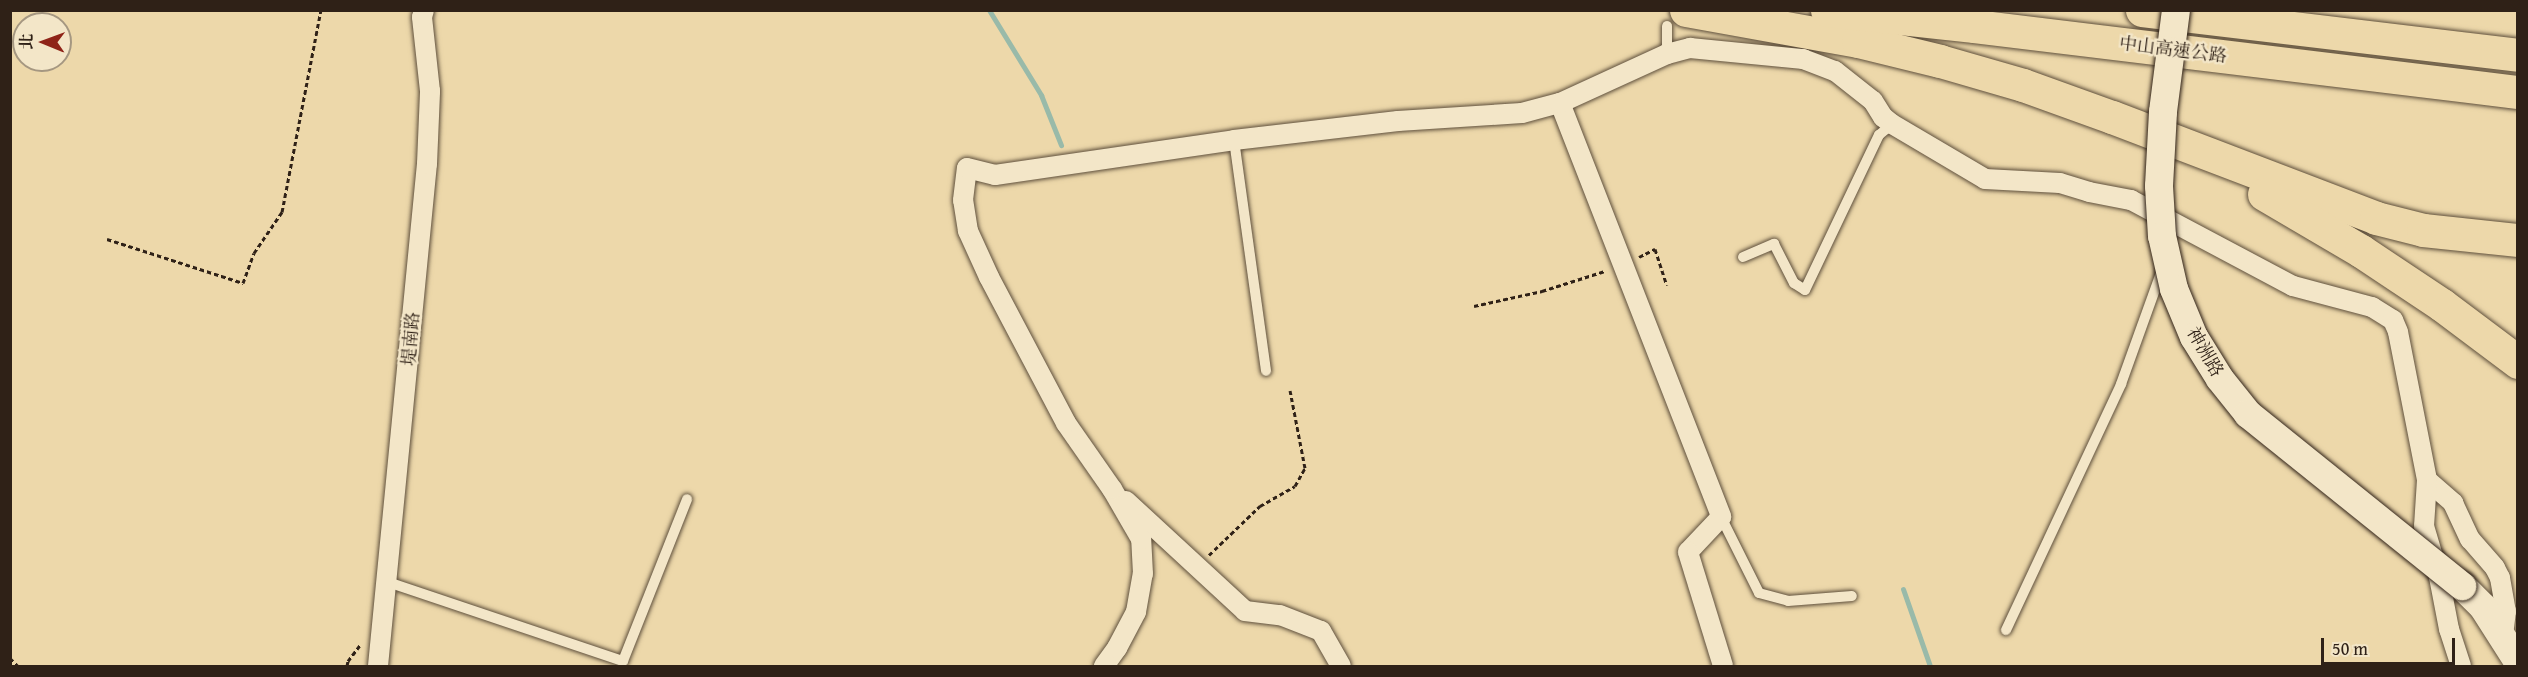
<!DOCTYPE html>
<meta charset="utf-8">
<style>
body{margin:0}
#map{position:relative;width:2528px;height:677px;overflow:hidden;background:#edd8aa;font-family:"Gentium Book Plus","Noto Serif TC",serif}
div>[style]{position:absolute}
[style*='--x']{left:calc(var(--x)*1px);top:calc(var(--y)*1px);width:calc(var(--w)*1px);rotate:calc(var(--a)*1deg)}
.stream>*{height:5px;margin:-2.5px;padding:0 2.5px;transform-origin:2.5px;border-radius:2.5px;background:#99baa9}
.path>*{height:3px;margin-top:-1.5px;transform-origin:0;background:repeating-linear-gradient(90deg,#2f2117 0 4.5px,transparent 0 7.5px)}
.roads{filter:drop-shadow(0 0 2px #5e4f3c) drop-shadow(0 0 2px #5e4f3c)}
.lane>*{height:10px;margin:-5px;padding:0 5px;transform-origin:5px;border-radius:5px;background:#f3e6c8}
.street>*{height:20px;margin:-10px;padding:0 10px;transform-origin:10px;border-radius:10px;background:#f3e6c8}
.secondary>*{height:28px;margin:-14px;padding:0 14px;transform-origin:14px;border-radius:14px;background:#f3e6c8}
.highway>*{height:33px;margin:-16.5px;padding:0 16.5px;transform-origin:16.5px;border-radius:16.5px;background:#edd8aa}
.bridges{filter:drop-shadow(0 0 2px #2f2117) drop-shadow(0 0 2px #2f2117)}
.secondary-bridge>*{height:28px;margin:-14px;padding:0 14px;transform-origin:14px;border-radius:14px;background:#f3e6c8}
span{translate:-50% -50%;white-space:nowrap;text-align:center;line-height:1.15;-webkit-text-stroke:4.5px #f3e6c8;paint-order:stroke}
.street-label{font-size:18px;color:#2f2117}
.frame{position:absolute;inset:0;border:12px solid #2f2117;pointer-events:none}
.north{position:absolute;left:12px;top:12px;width:60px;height:60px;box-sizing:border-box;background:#f3e6c8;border:2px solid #a59781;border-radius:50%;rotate:271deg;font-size:16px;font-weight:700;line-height:24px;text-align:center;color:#2f2117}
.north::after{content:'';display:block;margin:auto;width:21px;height:27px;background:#8f2418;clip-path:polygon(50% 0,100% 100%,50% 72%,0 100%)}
.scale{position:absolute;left:2321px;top:638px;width:134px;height:27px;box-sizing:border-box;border:3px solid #2f2117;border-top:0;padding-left:8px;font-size:18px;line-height:21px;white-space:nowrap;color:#2f2117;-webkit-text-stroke:4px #f3e6c8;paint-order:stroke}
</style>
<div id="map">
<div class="stream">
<i style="--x:989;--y:10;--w:100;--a:58.5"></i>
<i style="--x:1041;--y:95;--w:54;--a:68.2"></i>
<i style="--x:1903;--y:589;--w:82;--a:70.7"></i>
</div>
<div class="path">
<i style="--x:107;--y:239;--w:143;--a:17.9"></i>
<i style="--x:243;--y:283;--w:32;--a:-70"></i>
<i style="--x:254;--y:253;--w:50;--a:-55.7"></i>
<i style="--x:282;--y:212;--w:206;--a:-79.1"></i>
<i style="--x:1639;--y:257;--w:18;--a:-27"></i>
<i style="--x:1655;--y:249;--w:38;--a:72"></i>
<i style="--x:1474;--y:306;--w:70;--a:-12.4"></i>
<i style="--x:1542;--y:291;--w:66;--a:-17.6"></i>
<i style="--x:1209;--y:555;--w:71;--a:-43.9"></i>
<i style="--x:1260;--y:506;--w:40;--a:-29.7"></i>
<i style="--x:1295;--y:486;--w:21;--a:-61"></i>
<i style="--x:1305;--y:468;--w:79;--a:-100.9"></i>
<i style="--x:10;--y:658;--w:11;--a:45"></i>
<i style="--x:347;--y:666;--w:5;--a:-79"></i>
<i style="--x:348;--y:661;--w:21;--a:-53"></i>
</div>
<div class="roads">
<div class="lane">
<i style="--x:1667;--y:26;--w:28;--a:90"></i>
<i style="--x:1234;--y:140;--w:233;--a:82.1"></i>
<i style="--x:1743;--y:257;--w:34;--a:-23"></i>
<i style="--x:1774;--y:244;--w:44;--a:62.9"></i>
<i style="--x:1794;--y:283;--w:13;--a:32"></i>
<i style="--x:1805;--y:290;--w:172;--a:-64.5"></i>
<i style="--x:1879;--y:135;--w:17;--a:-40"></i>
<i style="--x:1721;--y:517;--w:85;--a:63.4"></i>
<i style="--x:1759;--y:593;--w:30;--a:15"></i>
<i style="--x:1788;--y:601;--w:64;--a:-4.5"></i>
<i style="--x:388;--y:582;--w:248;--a:18.6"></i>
<i style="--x:623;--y:661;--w:174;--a:-68.4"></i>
<i style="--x:2006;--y:630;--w:272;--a:-64.9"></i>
<i style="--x:2121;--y:384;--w:121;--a:-70.2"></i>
</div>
<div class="street">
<i style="--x:1560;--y:103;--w:444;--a:68.7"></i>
<i style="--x:1721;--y:517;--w:48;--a:133.3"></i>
<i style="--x:1688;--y:552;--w:119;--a:72.9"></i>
<i style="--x:2427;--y:480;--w:35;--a:41"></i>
<i style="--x:2453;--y:503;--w:40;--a:65"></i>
<i style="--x:2470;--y:539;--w:38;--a:49"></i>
<i style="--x:2495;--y:568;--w:11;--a:63"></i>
<i style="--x:2500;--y:578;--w:34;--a:80"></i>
<i style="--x:2506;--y:611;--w:24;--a:97"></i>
<i style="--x:1126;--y:501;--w:162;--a:42.7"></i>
<i style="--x:1245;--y:611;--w:35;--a:7"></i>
<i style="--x:1280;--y:615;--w:44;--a:21.3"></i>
<i style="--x:1321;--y:631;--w:40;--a:60.3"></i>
<i style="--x:378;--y:666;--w:504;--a:-84.43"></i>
<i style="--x:427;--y:164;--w:73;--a:-87.6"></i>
<i style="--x:430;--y:91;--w:74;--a:-96.2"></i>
<i style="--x:422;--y:17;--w:7;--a:-74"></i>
<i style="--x:1104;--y:666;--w:22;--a:-54"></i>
<i style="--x:1117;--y:648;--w:41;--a:-62.2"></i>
<i style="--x:1136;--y:612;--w:39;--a:-80"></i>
<i style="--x:1143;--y:574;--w:35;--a:-93"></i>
<i style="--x:1141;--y:539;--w:58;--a:-120.1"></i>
<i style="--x:1112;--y:489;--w:80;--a:-124.9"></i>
<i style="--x:1066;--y:423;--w:165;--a:-117.8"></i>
<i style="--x:989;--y:277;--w:51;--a:-114.5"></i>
<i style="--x:968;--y:231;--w:31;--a:-99"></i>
<i style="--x:963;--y:200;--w:32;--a:-83"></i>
<i style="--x:967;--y:168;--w:29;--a:14"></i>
<i style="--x:995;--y:175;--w:242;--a:-8.3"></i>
<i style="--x:1234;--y:140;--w:165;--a:-6.6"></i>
<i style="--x:1398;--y:121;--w:124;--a:-3.7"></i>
<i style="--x:1522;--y:113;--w:39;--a:-15"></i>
<i style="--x:1560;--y:103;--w:118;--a:-24.6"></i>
<i style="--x:1667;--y:54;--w:24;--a:-15"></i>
<i style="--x:1690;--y:48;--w:114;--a:5.6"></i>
<i style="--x:1803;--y:59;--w:34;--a:21"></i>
<i style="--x:1835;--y:71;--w:48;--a:38.3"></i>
<i style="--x:1873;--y:101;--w:19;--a:58"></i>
<i style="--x:1883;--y:117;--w:11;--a:38"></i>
<i style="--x:1892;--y:124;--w:108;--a:30.6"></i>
<i style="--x:1985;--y:179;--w:75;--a:3.1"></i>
<i style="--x:2060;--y:183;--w:30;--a:17"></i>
<i style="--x:2089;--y:192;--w:43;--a:10.8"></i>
<i style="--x:2131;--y:200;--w:183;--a:28"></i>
<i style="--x:2293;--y:286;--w:82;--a:14.9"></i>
<i style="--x:2372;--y:307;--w:25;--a:32"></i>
<i style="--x:2393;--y:320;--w:13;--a:67"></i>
<i style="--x:2398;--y:332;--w:151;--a:78.9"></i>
<i style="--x:2427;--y:480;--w:46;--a:93.7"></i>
<i style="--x:2424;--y:526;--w:53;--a:73.6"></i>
<i style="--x:2439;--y:577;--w:53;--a:79.1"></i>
<i style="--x:2449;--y:629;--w:39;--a:72"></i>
</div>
<div class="secondary">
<i style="--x:2462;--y:586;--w:30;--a:45"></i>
<i style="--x:2483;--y:607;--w:65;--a:57.5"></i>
</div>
<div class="highway">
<i style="--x:1686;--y:10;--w:175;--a:10.2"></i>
<i style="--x:1858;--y:41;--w:84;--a:13.7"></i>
<i style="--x:1940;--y:61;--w:86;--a:16.1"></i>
<i style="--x:2023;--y:85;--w:95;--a:19.8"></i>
<i style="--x:2112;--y:117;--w:283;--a:20.9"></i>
<i style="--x:2376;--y:218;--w:49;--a:14.3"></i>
<i style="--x:2423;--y:230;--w:96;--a:6"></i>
<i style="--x:1827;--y:10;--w:148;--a:6.2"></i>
<i style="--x:1974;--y:26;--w:548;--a:6.92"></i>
<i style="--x:2142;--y:10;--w:379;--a:6.8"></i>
<i style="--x:2264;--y:194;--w:113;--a:30.4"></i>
<i style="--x:2361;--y:251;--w:97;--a:33.7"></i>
<i style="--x:2442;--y:305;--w:95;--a:36.9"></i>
</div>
</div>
<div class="bridges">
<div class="secondary-bridge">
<i style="--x:2176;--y:10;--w:103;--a:97.3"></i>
<i style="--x:2163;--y:112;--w:74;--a:93.1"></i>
<i style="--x:2159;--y:186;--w:50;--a:86.6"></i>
<i style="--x:2162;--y:236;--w:54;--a:77.2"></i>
<i style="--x:2174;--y:289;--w:52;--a:67.4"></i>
<i style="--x:2194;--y:337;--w:49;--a:58.2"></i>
<i style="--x:2220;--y:379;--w:45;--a:51.3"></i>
<i style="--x:2248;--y:414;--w:275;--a:38.8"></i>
</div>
</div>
<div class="street-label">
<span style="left:2173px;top:50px;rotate:7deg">中山高速公路</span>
<span style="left:411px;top:339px;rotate:-85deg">堤南路</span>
<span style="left:2205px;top:352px;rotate:60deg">神洲路</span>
</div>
<div class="frame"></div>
<div class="north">北</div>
<div class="scale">50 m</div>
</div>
